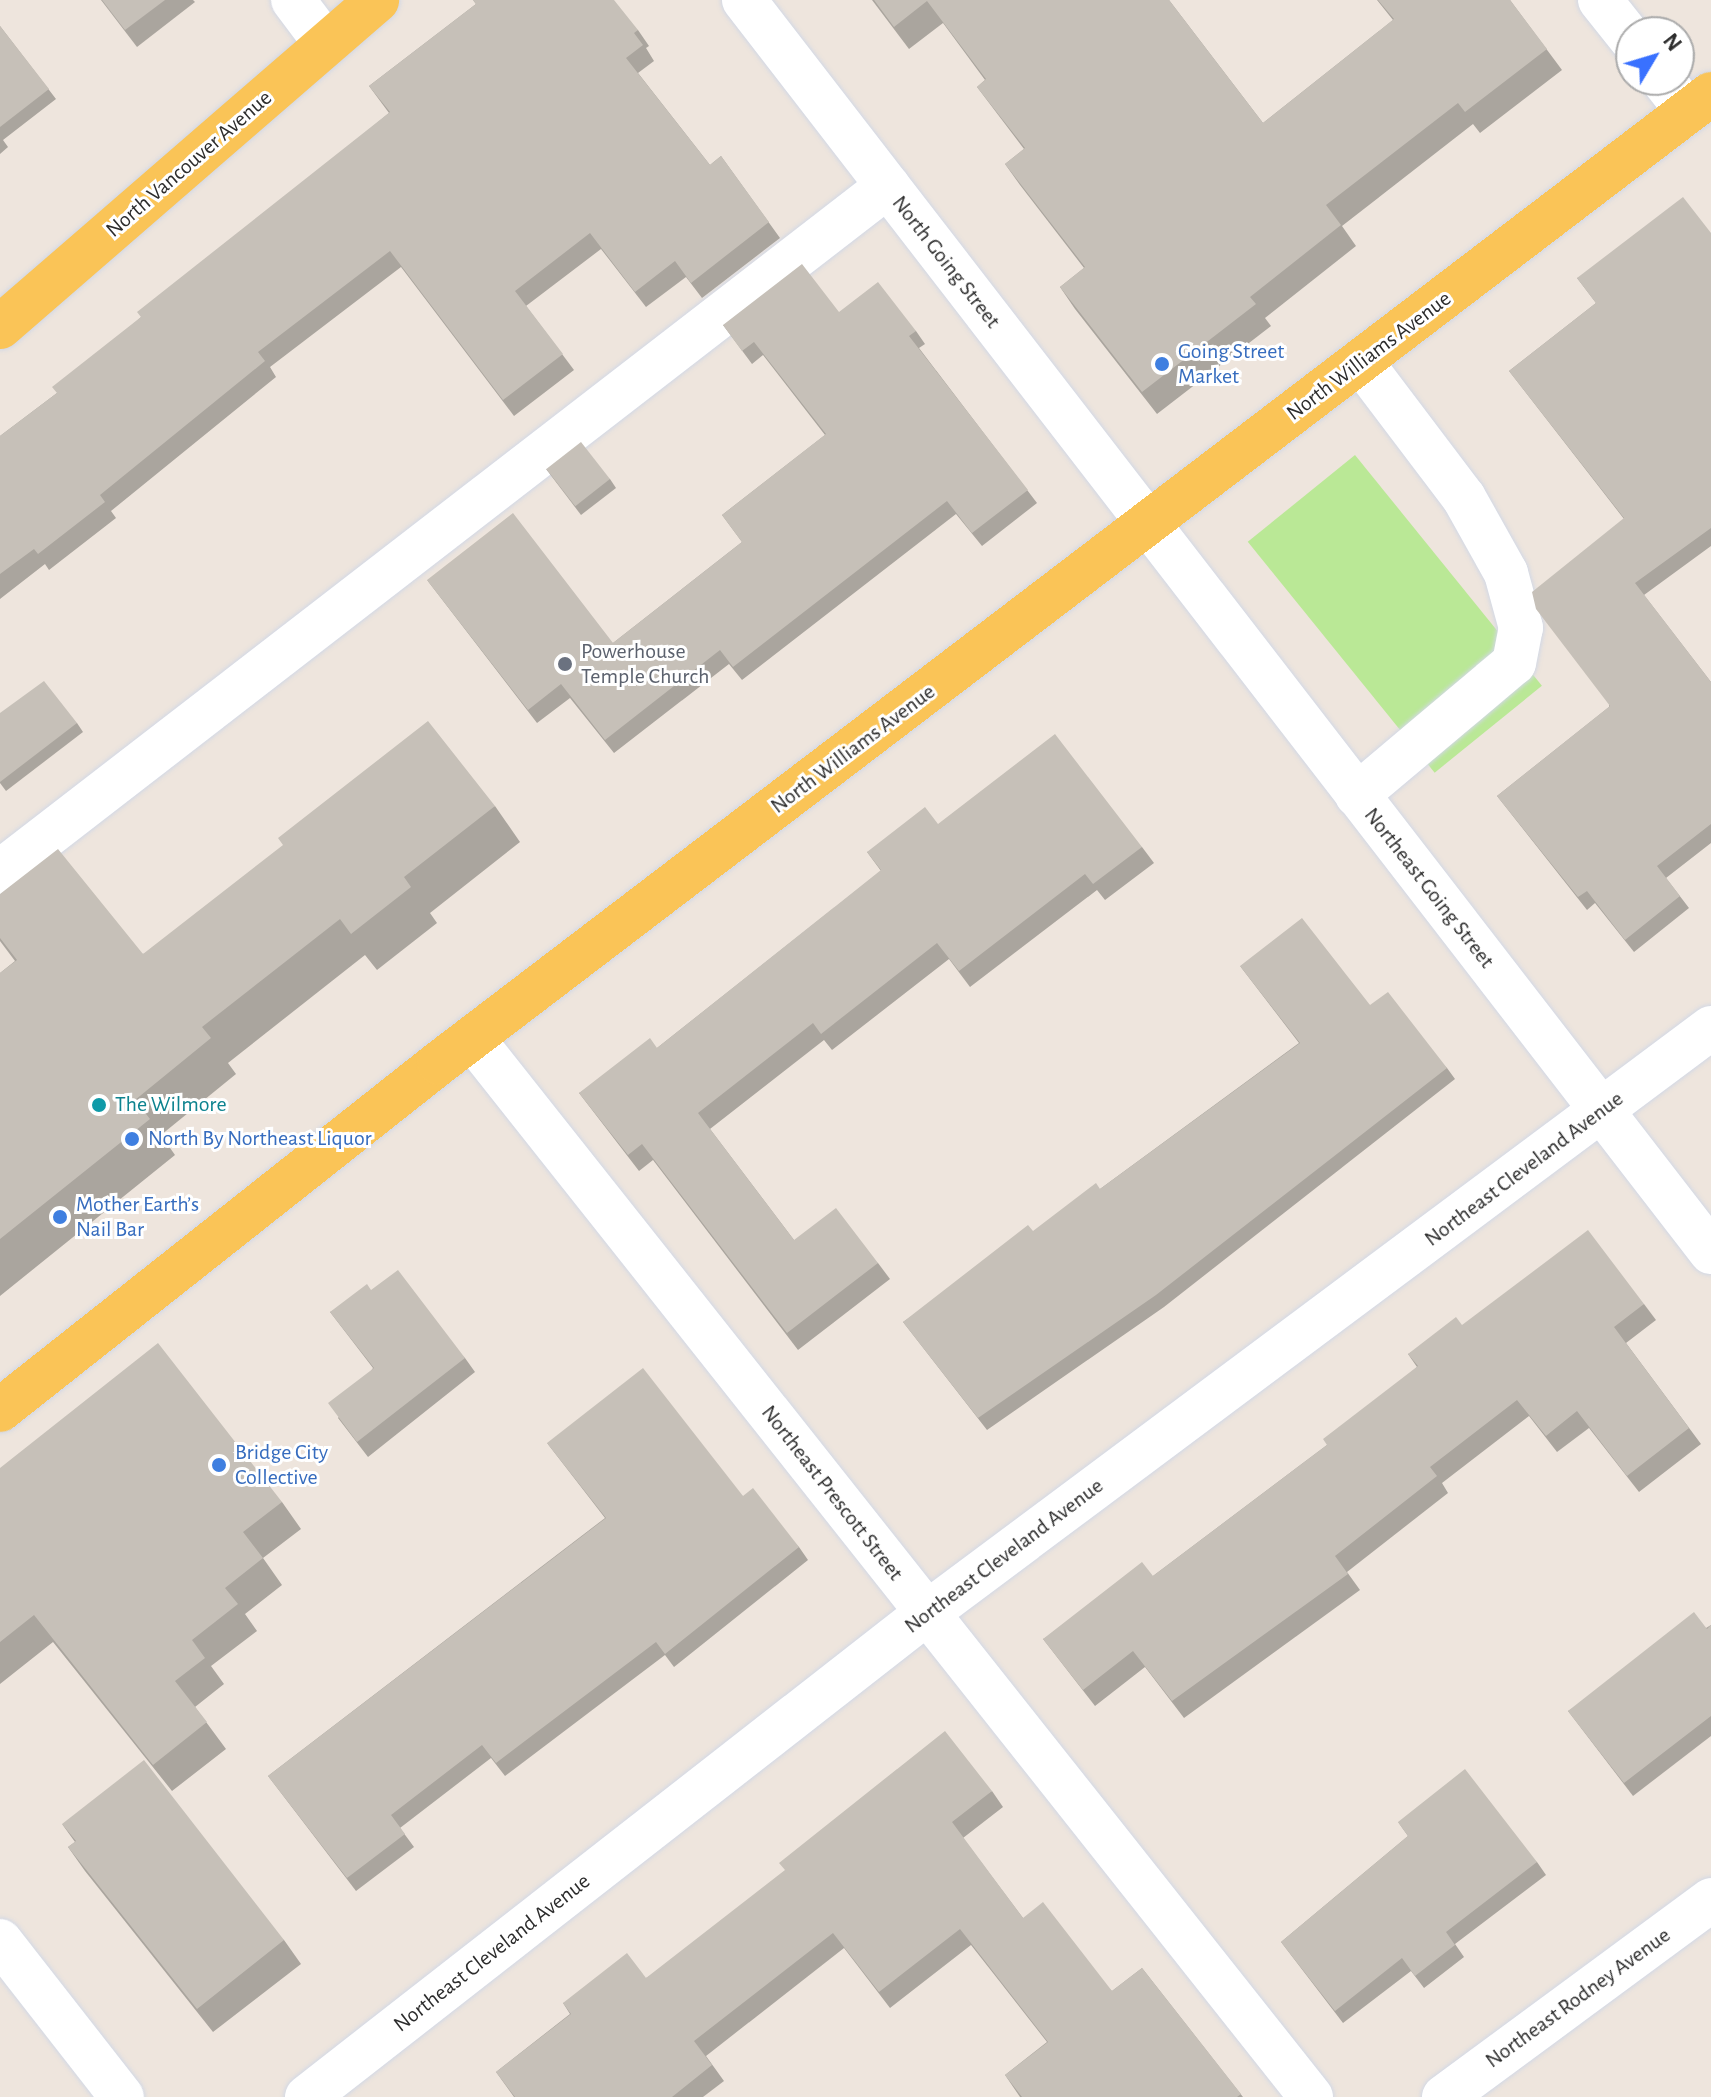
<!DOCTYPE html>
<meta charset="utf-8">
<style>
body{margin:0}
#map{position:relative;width:1711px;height:2097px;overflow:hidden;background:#eee5dd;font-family:"Alegreya Sans",sans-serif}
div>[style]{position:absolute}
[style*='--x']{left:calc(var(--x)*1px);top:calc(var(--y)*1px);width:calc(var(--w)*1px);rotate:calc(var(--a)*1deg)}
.green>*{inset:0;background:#bae896;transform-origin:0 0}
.roads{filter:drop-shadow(0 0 2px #d2d8e5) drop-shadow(0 0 2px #d2d8e5)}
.minor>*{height:44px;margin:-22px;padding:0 22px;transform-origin:22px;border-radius:22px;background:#fff}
.major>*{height:44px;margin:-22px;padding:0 22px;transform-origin:22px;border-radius:22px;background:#fac457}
.wall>*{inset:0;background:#aaa59e}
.building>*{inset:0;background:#c6c0b8;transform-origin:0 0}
.dots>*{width:22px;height:22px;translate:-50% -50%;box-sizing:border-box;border:4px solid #fff;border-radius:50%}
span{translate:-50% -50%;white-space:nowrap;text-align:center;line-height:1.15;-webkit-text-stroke:6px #fff;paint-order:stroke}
.street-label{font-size:22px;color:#2c2c2c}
.shop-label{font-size:22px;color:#366cbe}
.left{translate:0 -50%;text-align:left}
.worship-label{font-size:22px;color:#5b616d}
.culture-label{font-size:22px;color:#0d838f}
.north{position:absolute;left:1615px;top:16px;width:80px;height:80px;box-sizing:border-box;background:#fff;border:2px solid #ababab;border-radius:50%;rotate:52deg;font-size:22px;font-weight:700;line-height:32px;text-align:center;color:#2c2c2c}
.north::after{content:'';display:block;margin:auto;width:28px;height:36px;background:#3971ff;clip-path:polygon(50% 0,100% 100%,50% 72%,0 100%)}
</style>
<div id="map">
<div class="green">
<i style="left:1355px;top:455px;width:297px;height:138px;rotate:51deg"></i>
</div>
<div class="roads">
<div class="minor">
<i style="--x:293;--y:0;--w:55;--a:53.1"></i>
<i style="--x:744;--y:0;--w:1582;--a:52.32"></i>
<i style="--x:1600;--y:0;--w:50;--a:51.5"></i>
<i style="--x:1663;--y:80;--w:39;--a:52"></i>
<i style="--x:1357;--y:795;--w:205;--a:-40.1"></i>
<i style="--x:1514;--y:663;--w:36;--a:-79"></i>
<i style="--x:1521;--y:628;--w:57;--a:-105.3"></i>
<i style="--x:1506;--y:573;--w:86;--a:-119.2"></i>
<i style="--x:1464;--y:498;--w:171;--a:-127.1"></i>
<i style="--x:0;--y:872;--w:1122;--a:-37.69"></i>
<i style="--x:472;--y:1038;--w:1351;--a:51.61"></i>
<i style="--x:0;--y:1941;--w:198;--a:52"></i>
<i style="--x:307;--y:2097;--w:787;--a:-37.98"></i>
<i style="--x:927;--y:1613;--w:978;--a:-36.73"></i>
<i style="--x:1444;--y:2097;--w:332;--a:-36.4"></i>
</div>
<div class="major">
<i style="--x:0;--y:327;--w:499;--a:-40.9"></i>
<i style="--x:0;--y:1410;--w:560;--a:-38.32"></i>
<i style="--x:439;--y:1063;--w:1599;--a:-37.3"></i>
</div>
</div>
<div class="wall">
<i style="clip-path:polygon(101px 0,193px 0,195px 2px,137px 47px)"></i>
<i style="clip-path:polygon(473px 0,638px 30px,649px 46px,646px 48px,654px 61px,638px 73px,710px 165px,721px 156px,780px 238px,702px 298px,686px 277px,646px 307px,601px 249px,526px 306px,574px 370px,514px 416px,401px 267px,270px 367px,276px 377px,111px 511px,116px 518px,49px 570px,45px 564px,0 599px,0 436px,57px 393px,140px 318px,389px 113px,369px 86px,476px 4px)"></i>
<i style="clip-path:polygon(872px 0,1169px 0,1263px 123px,1393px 20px,1377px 0,1510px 0,1562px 70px,1480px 133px,1473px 124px,1342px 226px,1356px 246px,1265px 318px,1271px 326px,1157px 414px,1075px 309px,1060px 287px,1084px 268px,1020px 185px,1005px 164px,1024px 149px,977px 87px,985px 80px,943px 23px,909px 49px)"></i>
<i style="clip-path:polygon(0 26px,56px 99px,3px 140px,8px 147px,0 154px)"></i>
<i style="clip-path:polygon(1711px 233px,1711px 546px,1644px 595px,1711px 682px,1711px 843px,1666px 878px,1689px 908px,1634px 952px,1595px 903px,1587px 910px,1497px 796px,1609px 707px,1624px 519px,1509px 371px,1596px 303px,1577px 278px)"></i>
<i style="clip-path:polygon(839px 312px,916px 331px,925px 344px,919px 348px,1037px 503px,982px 546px,956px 514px,742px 680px,729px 664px,614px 753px,570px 698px,537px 723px,427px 580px,613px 643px,742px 542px,722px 515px,825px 435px,763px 355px,752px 364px,723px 325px)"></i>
<i style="clip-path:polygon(546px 469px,610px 479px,616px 488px,581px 515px)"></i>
<i style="clip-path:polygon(0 713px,77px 723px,83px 732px,6px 791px,0 783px)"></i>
<i style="clip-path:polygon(495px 806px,520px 842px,430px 913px,437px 923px,377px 970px,365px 955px,228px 1063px,236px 1074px,161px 1135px,175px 1155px,0 1296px,0 973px,15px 961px,0 941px,0 894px,143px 954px)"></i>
<i style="clip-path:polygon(938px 824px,1142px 847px,1154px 863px,1105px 900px,1097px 890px,970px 987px,949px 959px,832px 1050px,824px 1040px,710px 1129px,794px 1240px,878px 1263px,890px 1279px,798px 1350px,653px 1160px,639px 1171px,579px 1093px,657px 1048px,881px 871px,867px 852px)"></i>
<i style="clip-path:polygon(1240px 966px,1370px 1005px,1447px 1068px,1455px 1079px,1164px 1307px,987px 1430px,903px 1322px,1100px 1189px,1299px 1043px)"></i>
<i style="clip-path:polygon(371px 1290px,465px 1358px,475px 1372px,368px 1457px,338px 1418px,373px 1368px,330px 1312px)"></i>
<i style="clip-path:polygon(1644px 1304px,1656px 1320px,1626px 1343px,1701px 1444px,1639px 1492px,1589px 1428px,1557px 1452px,1529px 1416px,1442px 1483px,1448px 1493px,1347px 1572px,1360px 1590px,1184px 1718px,1145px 1667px,1095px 1706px,1043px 1639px,1153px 1576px,1327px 1445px,1417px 1367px,1408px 1354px,1462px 1325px)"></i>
<i style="clip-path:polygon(547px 1443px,743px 1496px,799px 1547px,808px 1560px,674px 1667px,665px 1655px,505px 1776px,491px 1758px,400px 1828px,414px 1847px,356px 1891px,268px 1776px,605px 1518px)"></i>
<i style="clip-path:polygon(0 1468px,282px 1502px,301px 1529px,263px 1558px,282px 1585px,245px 1614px,257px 1631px,211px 1666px,224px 1684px,195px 1707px,226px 1749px,172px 1791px,53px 1642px,0 1684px)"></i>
<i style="clip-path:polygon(1711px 1625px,1711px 1736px,1633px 1796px,1568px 1711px)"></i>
<i style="clip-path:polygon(992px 1791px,1003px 1807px,963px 1838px,1023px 1918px,1112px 1991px,1142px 1968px,1243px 2097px,1020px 2097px,1005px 2075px,1047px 2042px,971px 1945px,890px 2008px,844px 1948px,706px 2056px,724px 2081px,703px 2097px,514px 2097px,496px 2072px,570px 2014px,563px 2003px,646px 1978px)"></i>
<i style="clip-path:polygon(1398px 1822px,1537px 1862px,1546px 1875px,1455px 1944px,1464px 1957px,1424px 1988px,1411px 1971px,1343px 2023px,1281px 1942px,1408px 1836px)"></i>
<i style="clip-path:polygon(62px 1824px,284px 1940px,301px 1964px,213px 2032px,85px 1871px,68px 1847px,75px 1842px)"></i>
</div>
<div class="building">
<i style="clip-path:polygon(102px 0,165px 0,125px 30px)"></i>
<i style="clip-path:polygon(473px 0,614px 0,638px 30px,634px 33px,643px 45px,626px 58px,710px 165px,721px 156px,769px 222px,691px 283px,675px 261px,635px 292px,590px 233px,515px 291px,563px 354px,503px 400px,390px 251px,258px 352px,265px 361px,100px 495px,105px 502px,38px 554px,34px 549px,0 574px,0 436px,57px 393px,52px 387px,141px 317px,137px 312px,390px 112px,369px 86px,476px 4px)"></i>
<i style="clip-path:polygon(874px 0,1169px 0,1263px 123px,1394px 19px,1378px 0,1510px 0,1547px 49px,1465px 112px,1458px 103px,1326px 205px,1341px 225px,1250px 297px,1256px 304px,1142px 392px,1060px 287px,1085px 267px,1005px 164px,1025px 148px,977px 87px,986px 79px,927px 1px,894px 27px)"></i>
<i style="clip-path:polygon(0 26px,49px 89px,0 127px)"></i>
<i style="clip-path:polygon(1683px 197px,1711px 233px,1711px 528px,1635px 583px,1711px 682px,1711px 824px,1657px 866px,1680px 896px,1625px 940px,1587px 891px,1578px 897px,1497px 796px,1610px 706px,1536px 609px,1532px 592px,1624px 518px,1509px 371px,1596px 303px,1577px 278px)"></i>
<i style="clip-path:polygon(802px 264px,839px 312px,878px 282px,916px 331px,909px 336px,1028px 490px,972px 533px,947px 501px,733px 667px,720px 650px,605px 740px,561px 684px,528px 710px,427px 580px,513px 513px,613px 643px,742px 542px,722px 515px,826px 434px,754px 342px,742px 351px,723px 325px)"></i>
<i style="left:581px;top:442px;width:47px;height:44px;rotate:52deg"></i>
<i style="clip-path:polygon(44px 681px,77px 723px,0 782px,0 713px)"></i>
<i style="clip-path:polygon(428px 721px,495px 806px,404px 877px,411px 887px,351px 934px,340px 919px,202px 1027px,211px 1038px,135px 1100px,150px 1119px,0 1239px,0 973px,17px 960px,0 938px,0 894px,58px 849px,143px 954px,283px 845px,278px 838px)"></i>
<i style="clip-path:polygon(1055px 734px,1142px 847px,1093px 884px,1085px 874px,959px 971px,937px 943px,821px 1034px,813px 1023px,698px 1113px,794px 1240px,836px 1208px,878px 1263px,787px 1333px,642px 1144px,628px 1155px,579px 1093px,650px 1038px,657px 1048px,881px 870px,867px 852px,925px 807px,938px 824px)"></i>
<i style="clip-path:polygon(1302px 918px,1370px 1005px,1388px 992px,1447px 1068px,1156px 1295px,978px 1418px,903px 1322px,1028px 1225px,1033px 1231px,1096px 1183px,1100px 1189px,1300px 1043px,1240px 966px)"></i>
<i style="clip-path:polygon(1588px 1230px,1644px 1304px,1614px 1327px,1689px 1428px,1627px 1476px,1577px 1411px,1546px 1436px,1517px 1400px,1430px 1467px,1437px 1476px,1335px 1556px,1348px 1574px,1172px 1701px,1133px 1651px,1083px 1690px,1043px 1639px,1142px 1562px,1153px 1576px,1327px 1445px,1323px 1439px,1418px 1366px,1408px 1354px,1456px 1317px,1462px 1325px)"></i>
<i style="clip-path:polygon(398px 1270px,465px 1358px,357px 1442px,328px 1403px,374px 1368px,330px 1312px,367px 1284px,371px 1290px)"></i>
<i style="clip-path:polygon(158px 1343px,282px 1502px,243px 1532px,263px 1558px,225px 1588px,238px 1604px,192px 1640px,205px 1658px,175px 1681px,207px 1722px,153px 1765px,34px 1615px,0 1642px,0 1468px)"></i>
<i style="clip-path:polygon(643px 1368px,743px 1496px,753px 1488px,799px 1547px,665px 1654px,656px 1642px,496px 1763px,482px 1745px,391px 1815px,405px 1834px,347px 1878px,268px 1776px,606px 1518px,547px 1443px)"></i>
<i style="clip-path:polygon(1694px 1612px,1707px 1629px,1711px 1625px,1711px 1716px,1624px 1783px,1568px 1711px)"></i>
<i style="clip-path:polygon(945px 1731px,992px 1791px,952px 1822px,1023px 1918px,1043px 1902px,1112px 1991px,1142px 1968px,1241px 2094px,1237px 2097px,1022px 2097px,1005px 2075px,1048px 2042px,960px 1929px,879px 1992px,833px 1933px,694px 2041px,712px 2065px,672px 2097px,515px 2097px,496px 2072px,571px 2014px,563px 2003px,627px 1953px,646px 1978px,785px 1870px,779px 1863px)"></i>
<i style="clip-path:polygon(144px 1760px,284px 1940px,197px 2009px,68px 1847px,76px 1841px,62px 1824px)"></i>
<i style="clip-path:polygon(1465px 1769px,1537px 1862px,1446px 1932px,1455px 1945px,1415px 1976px,1402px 1958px,1335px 2011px,1281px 1942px,1408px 1836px,1398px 1822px)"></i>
</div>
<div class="dots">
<i style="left:1162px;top:364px;background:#3f7fe0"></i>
<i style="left:565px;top:664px;background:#6b7280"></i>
<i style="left:99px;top:1105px;background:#0f9aa8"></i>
<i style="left:132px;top:1139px;background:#3f7fe0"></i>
<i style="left:60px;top:1217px;background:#3f7fe0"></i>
<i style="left:219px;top:1465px;background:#3f7fe0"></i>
</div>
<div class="street-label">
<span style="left:189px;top:164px;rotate:-41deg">North Vancouver Avenue</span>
<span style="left:946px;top:262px;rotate:52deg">North Going Street</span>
<span style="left:1369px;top:356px;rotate:-37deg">North Williams Avenue</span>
<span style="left:853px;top:749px;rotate:-37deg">North Williams Avenue</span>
<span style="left:1429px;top:888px;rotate:52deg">Northeast Going Street</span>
<span style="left:1524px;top:1169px;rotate:-37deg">Northeast Cleveland Avenue</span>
<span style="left:832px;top:1493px;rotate:52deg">Northeast Prescott Street</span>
<span style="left:1004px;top:1556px;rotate:-37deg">Northeast Cleveland Avenue</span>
<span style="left:492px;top:1953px;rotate:-38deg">Northeast Cleveland Avenue</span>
<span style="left:1578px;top:1998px;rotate:-36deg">Northeast Rodney Avenue</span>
</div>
<div class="shop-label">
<span class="left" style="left:1178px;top:364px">Going Street<br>Market</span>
<span class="left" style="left:148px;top:1139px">North By Northeast Liquor</span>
<span class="left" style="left:76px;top:1217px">Mother Earth’s<br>Nail Bar</span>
<span class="left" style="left:235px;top:1465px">Bridge City<br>Collective</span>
</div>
<div class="worship-label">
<span class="left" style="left:581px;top:664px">Powerhouse<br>Temple Church</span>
</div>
<div class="culture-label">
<span class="left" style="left:115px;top:1105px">The Wilmore</span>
</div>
<div class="north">N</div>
</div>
